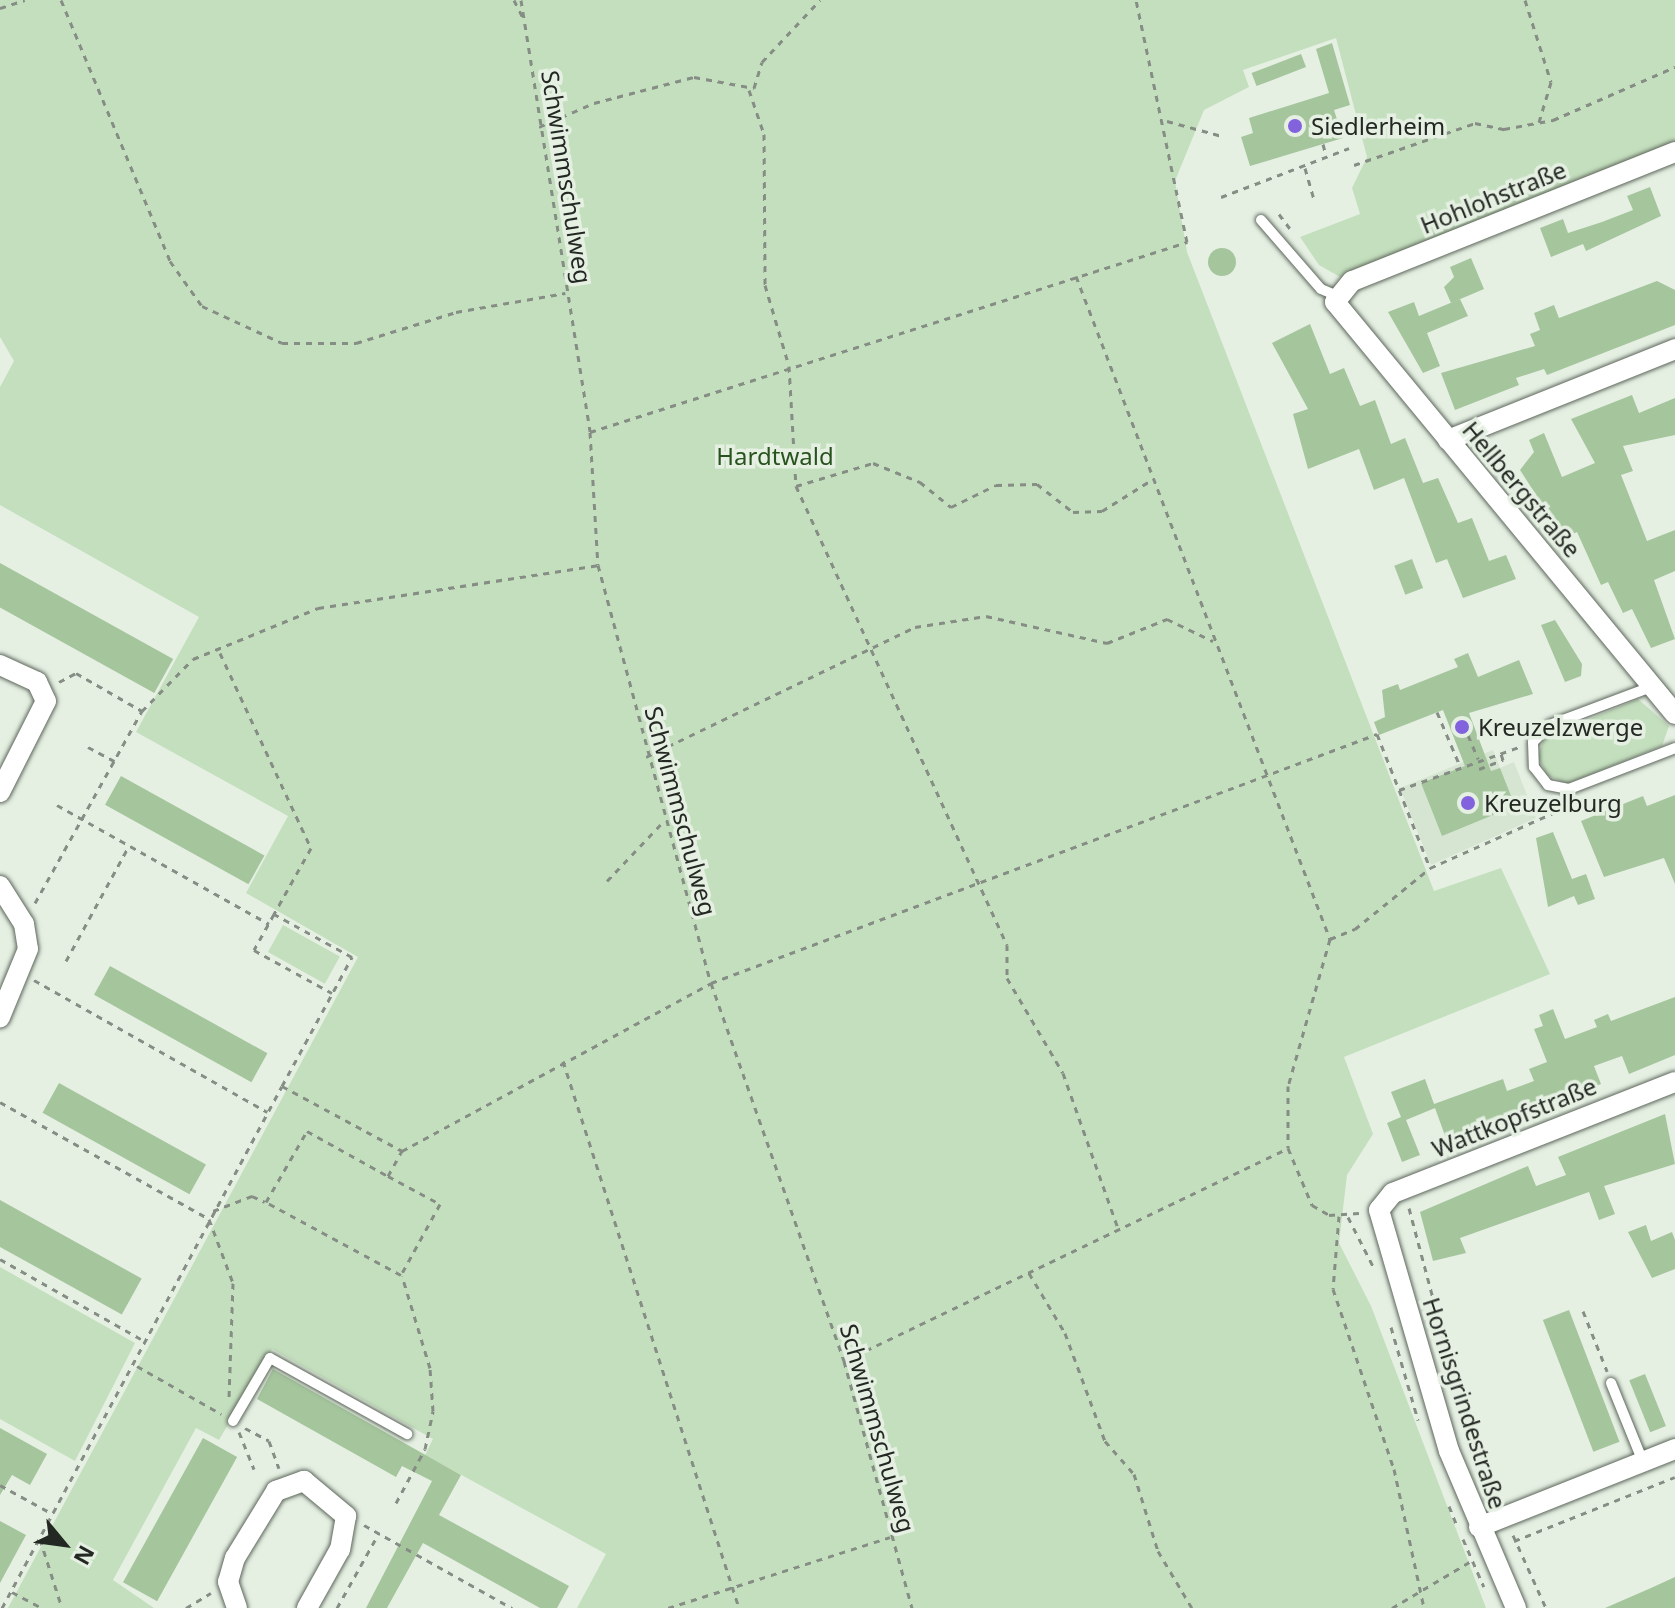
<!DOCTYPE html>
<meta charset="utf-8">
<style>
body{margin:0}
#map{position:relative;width:1675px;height:1608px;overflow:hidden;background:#e5f0e3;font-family:"Noto Sans",sans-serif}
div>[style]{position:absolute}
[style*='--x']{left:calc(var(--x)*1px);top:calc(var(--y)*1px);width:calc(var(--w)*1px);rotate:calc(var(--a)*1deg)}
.built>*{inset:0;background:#d5e5d2}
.green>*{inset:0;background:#c4dfbe;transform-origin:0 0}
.building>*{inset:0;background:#a5c59d;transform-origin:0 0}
.round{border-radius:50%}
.path>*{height:3px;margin-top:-1.5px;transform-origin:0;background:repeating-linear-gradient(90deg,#858d84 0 6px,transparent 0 12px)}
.roads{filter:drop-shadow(0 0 2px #5d665b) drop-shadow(0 0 2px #5d665b)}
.service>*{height:10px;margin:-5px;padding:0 5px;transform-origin:5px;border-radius:5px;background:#fff}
.minor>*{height:20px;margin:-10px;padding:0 10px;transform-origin:10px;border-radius:10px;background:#fff}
.dots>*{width:22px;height:22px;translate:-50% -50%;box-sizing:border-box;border:4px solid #e5f0e3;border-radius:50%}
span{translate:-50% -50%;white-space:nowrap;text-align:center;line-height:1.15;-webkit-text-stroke:7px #e5f0e3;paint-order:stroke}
.poi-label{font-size:24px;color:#242823}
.left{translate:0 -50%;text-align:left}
.street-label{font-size:24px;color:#242823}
.park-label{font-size:24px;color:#29531e}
.north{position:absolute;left:24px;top:1504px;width:80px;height:80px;-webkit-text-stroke:6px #e5f0e3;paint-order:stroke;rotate:119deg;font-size:22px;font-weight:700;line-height:32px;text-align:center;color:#242823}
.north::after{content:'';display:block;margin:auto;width:28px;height:36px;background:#242823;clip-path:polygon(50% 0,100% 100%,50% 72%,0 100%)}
</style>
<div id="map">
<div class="built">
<i style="clip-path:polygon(1493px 750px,1500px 768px,1514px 762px,1536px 818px,1431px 865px,1400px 788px)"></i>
</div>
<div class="green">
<i style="clip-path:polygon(0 0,1675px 0,1675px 143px,1340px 277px,1319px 265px,1300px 237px,1360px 214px,1352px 188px,1367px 157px,1336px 38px,1243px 70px,1249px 87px,1204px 110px,1175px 181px,1187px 252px,1434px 891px,1501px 868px,1550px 974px,1344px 1057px,1373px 1134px,1347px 1175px,1339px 1243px,1371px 1306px,1486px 1608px,577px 1608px,606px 1554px,425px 1455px,433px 1439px,272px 1349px,219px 1440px,196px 1428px,113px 1580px,154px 1608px,8px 1608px,358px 957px,246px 893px,288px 816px,136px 732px,199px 617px,0 505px,0 387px,14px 361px,0 337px)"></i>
<i style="clip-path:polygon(1638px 699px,1669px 726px,1662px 746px,1567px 784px,1547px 775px,1538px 757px,1544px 738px)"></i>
<i style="left:283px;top:925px;width:65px;height:31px;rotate:29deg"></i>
<i style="clip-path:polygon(0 1267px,135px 1343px,75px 1461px,0 1419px)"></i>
</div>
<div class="building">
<i style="clip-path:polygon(1332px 43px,1350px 105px,1334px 110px,1343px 138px,1250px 166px,1241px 137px,1253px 133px,1249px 118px,1329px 93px,1316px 49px)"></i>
<i style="left:1301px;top:54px;width:14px;height:53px;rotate:69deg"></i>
<i style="clip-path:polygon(1650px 187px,1661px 216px,1586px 251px,1583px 244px,1551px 257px,1540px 228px,1563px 219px,1568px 233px,1602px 222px,1633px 210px,1627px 196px)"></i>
<i class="round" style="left:1208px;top:248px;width:28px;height:28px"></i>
<i style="clip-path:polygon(1471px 258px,1484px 289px,1451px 303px,1444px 287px,1454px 277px,1450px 267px)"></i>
<i style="clip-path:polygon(1657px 281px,1675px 290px,1675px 325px,1547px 375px,1544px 369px,1516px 378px,1519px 385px,1455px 410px,1441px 373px,1535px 346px,1530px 334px,1540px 330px,1534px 313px,1554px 305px,1559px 318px)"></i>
<i style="clip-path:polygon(1460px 299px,1468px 316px,1427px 333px,1440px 366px,1423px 373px,1388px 312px,1414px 302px,1419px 316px)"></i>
<i style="clip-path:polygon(1310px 324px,1330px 374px,1344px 368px,1360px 406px,1375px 400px,1391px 444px,1405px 438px,1423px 483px,1438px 478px,1458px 523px,1472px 518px,1489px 561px,1506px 555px,1516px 579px,1463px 598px,1447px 559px,1436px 563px,1404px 478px,1374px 490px,1359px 449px,1308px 469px,1293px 414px,1308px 409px,1272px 343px)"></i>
<i style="clip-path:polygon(1632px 395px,1639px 413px,1675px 398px,1675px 435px,1623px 446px,1633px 471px,1621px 475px,1647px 541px,1675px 530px,1675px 571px,1654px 580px,1675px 639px,1651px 648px,1632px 609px,1623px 613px,1608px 582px,1601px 585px,1577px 532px,1564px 538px,1520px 470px,1534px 452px,1529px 440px,1544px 433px,1562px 477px,1595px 463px,1571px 419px)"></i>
<i style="left:1412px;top:559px;width:31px;height:19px;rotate:69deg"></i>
<i style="left:0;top:563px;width:198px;height:39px;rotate:29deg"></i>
<i style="clip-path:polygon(1555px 620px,1582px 664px,1581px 676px,1565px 682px,1541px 625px)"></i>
<i style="clip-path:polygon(1468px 653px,1478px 677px,1519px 660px,1533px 694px,1469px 713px,1491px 771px,1500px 768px,1515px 806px,1442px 836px,1421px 783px,1465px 766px,1443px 710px,1379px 735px,1374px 722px,1385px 717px,1382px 690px,1398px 684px,1400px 690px,1458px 667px,1454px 659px)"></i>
<i style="left:121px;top:776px;width:164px;height:33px;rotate:29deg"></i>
<i style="clip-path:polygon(1675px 795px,1675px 884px,1664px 858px,1604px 877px,1581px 821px,1643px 796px,1647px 806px)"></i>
<i style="clip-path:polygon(1553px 832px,1572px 879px,1586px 874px,1595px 899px,1578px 905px,1574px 896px,1548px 907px,1536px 838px)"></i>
<i style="left:110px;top:966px;width:180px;height:33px;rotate:29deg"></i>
<i style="clip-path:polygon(1675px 997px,1675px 1055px,1629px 1074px,1622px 1056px,1594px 1066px,1601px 1084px,1448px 1144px,1435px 1108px,1406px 1120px,1420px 1155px,1402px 1162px,1387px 1123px,1401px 1117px,1391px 1092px,1425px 1079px,1434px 1104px,1503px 1079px,1507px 1091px,1534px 1081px,1529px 1069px,1547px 1062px,1534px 1029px,1543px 1026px,1539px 1015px,1553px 1009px,1565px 1039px,1597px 1027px,1594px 1020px,1608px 1014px,1611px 1021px)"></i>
<i style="left:59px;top:1083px;width:168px;height:34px;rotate:29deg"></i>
<i style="clip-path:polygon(1665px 1114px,1675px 1164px,1604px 1186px,1615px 1214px,1599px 1220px,1589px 1192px,1460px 1238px,1466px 1253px,1433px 1261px,1420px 1212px,1528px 1166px,1536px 1186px,1566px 1175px,1558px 1157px)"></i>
<i style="left:0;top:1200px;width:162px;height:41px;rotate:29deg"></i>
<i style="clip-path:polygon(1646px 1225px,1651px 1241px,1672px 1232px,1675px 1240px,1675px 1269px,1652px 1278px,1628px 1232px)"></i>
<i style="left:1569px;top:1310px;width:141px;height:28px;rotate:69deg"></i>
<i style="clip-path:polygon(273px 1369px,461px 1475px,439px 1515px,569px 1586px,557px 1608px,540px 1608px,423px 1543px,387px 1608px,366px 1608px,432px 1481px,402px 1466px,396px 1477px,257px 1399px)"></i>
<i style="left:1645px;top:1374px;width:56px;height:17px;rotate:68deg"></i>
<i style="clip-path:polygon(0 1428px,47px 1454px,30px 1485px,12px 1475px,0 1495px)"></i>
<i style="left:203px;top:1438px;width:39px;height:165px;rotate:29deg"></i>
<i style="clip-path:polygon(0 1521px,26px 1535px,0 1583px)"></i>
<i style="clip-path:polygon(1675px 1577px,1675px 1608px,1605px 1608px,1651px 1588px)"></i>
</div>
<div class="path">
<i style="--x:61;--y:0;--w:283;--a:67.3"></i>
<i style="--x:170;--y:261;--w:55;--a:54.6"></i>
<i style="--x:202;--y:306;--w:88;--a:24.8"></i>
<i style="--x:282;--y:343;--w:74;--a:0"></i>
<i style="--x:356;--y:343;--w:105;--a:-17.2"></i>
<i style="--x:456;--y:312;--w:111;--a:-9.9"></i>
<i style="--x:514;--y:0;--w:20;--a:63"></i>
<i style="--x:521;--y:0;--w:437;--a:80.9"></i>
<i style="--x:590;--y:432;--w:133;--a:86.6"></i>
<i style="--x:598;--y:565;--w:433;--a:74.9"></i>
<i style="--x:711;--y:983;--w:401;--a:70.6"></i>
<i style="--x:844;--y:1361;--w:256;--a:74.6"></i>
<i style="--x:1525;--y:0;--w:86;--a:72.4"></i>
<i style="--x:1551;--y:82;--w:42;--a:106.7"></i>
<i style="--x:0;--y:8;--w:26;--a:-18"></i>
<i style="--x:749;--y:90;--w:46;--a:71.2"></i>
<i style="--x:764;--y:134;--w:151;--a:89.6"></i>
<i style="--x:765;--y:285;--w:84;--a:73.5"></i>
<i style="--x:789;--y:366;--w:120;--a:86.7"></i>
<i style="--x:796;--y:486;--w:505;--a:65.31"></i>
<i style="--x:1007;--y:945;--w:33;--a:90"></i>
<i style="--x:1007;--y:978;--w:110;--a:59.5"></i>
<i style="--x:1063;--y:1073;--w:164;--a:70.5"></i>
<i style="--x:1167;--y:121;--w:57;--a:15.3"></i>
<i style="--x:539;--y:127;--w:60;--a:-23.6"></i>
<i style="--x:594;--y:103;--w:103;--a:-14.6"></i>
<i style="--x:694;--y:77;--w:61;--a:10.4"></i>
<i style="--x:754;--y:88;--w:27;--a:-73"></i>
<i style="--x:762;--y:62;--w:85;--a:-46.9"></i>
<i style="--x:1323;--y:144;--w:11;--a:75"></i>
<i style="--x:1354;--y:165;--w:128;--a:-19.1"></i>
<i style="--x:1475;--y:123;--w:30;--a:12"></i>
<i style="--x:1504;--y:129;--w:50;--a:-10.4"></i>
<i style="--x:1553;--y:120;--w:133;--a:-23.5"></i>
<i style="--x:1305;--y:168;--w:35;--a:74"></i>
<i style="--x:1221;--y:197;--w:137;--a:-20.9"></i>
<i style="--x:1279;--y:214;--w:21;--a:53"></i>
<i style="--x:1076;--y:276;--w:710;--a:69.04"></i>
<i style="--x:1330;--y:939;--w:153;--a:105.9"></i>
<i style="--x:1288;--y:1086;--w:62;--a:90"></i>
<i style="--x:590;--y:432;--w:627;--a:-17.65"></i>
<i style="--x:1187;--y:242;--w:247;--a:-101.9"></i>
<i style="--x:796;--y:486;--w:80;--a:-16.6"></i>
<i style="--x:873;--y:463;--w:51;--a:22"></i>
<i style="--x:920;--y:482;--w:40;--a:39"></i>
<i style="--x:951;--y:507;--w:50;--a:-26.1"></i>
<i style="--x:996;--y:485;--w:41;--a:-1.4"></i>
<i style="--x:1037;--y:484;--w:46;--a:37.9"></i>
<i style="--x:1073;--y:512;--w:29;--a:-2"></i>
<i style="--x:1102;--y:511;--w:60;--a:-32.1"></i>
<i style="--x:220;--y:653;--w:215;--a:65"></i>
<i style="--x:311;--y:848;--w:76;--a:119.3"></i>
<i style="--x:59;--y:682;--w:19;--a:-28"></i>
<i style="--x:76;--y:673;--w:76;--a:29.9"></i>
<i style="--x:1437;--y:712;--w:59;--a:66.9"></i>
<i style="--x:1468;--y:735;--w:26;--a:67"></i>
<i style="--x:88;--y:747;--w:30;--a:28"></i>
<i style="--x:646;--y:757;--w:299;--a:-25.8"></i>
<i style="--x:915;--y:627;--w:72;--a:-8.8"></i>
<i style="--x:986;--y:616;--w:124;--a:12.6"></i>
<i style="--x:1107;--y:643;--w:65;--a:-21.8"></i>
<i style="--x:1167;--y:619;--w:51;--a:25.6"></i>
<i style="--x:1479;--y:769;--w:26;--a:-21"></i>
<i style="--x:1503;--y:760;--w:10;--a:-107"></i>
<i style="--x:1399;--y:790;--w:127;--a:-19.7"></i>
<i style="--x:57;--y:805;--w:243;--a:29.3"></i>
<i style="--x:607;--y:881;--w:81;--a:-46.5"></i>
<i style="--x:35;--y:903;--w:220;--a:-60.9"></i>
<i style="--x:142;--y:711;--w:73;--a:-45.6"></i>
<i style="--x:193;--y:659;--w:135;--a:-22.2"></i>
<i style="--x:318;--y:608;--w:283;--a:-8.7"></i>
<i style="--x:1330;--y:939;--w:27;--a:-22"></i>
<i style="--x:1355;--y:929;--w:97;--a:-39.1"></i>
<i style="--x:1430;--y:868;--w:137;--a:-24.1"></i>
<i style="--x:1555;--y:812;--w:11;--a:-80"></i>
<i style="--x:66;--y:961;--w:131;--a:-61.3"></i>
<i style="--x:34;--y:980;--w:268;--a:29.5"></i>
<i style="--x:563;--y:1061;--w:575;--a:72.16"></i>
<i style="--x:282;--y:1086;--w:147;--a:-61.5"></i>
<i style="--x:352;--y:957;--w:89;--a:-151.1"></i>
<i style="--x:274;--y:914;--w:41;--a:119.1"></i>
<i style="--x:254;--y:950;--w:89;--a:28.9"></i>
<i style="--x:0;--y:1102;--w:240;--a:29.2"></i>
<i style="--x:209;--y:1219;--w:68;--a:69.4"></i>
<i style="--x:233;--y:1283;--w:114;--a:92"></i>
<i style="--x:388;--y:1176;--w:59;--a:28.3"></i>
<i style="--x:440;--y:1204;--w:81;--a:118.8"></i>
<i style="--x:401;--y:1275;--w:153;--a:-151.6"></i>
<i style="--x:266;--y:1202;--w:82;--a:-60"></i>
<i style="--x:307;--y:1131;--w:93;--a:29.1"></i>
<i style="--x:388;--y:1176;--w:29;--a:-61"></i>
<i style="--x:402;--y:1151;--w:352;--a:-28.5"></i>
<i style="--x:711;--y:983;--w:711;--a:-20.5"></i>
<i style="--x:1377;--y:734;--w:144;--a:68.4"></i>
<i style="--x:1409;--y:1208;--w:179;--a:75.1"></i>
<i style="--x:1455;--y:1381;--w:124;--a:70.3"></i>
<i style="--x:213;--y:1211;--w:42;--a:-21"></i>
<i style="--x:252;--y:1196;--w:14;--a:25"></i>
<i style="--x:1339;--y:1216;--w:73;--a:94.7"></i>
<i style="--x:1333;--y:1289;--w:190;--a:71.3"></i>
<i style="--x:1394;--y:1469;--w:142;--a:77.8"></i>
<i style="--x:1348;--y:1217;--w:59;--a:63"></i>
<i style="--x:0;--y:1259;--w:162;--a:29.6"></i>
<i style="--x:1029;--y:1273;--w:70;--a:59"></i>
<i style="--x:1065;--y:1333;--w:115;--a:69.7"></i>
<i style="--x:1105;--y:1441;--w:44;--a:48.7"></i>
<i style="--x:1134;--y:1474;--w:81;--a:72.7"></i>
<i style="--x:1158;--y:1551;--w:66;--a:59.2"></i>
<i style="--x:1583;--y:1311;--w:65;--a:68.2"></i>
<i style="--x:1391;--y:1327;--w:97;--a:73.8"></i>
<i style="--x:844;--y:1361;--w:492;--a:-25.6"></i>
<i style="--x:1288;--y:1148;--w:62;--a:67.2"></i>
<i style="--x:1312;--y:1205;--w:20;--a:30"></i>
<i style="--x:1329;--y:1215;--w:30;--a:-4"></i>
<i style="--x:137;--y:1366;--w:97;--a:29.7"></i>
<i style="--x:245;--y:1428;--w:27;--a:28"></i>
<i style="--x:269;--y:1441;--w:29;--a:70"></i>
<i style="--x:239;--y:1432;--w:40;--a:68"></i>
<i style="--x:0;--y:1485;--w:60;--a:28.7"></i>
<i style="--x:396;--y:1503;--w:61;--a:-61.8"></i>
<i style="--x:425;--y:1449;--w:39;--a:-78"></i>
<i style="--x:433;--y:1411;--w:43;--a:-94"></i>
<i style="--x:430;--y:1368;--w:96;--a:-106.9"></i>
<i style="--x:1449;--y:1506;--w:24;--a:68"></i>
<i style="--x:364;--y:1525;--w:170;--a:29.3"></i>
<i style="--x:1513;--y:1535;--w:80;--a:65.7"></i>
<i style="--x:40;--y:1539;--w:72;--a:72.3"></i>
<i style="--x:1463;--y:1539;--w:52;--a:66.4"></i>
<i style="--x:1514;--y:1541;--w:173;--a:-21.7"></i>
<i style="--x:12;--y:1592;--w:34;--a:28"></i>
<i style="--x:2;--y:1608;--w:592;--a:-61.79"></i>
<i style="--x:282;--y:1086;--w:136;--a:28.4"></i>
<i style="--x:186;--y:1608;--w:29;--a:-31"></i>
<i style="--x:337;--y:1608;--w:86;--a:-60.8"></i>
<i style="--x:668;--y:1608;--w:233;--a:-17.7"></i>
<i style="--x:1392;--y:1608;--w:92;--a:-30.7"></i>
</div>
<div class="roads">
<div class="service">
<i style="--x:1261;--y:220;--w:91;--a:49"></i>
<i style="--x:1321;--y:289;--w:15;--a:23"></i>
<i style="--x:1651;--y:687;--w:108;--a:159.4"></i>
<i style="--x:1550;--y:725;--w:24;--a:135"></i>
<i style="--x:1533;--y:742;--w:25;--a:88"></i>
<i style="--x:1534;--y:767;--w:23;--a:52"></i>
<i style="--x:1548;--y:785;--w:21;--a:11"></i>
<i style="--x:1569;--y:789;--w:114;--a:-21.1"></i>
<i style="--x:1611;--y:1383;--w:85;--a:67.9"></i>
<i style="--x:233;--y:1421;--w:73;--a:-59.6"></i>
<i style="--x:270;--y:1358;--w:157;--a:29"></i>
</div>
<div class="minor">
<i style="--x:1675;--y:152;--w:348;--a:158.2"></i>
<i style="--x:1352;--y:281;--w:27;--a:129"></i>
<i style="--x:1335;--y:302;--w:534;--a:50.47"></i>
<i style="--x:1448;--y:440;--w:245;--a:-21.8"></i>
<i style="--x:0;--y:665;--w:41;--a:24.7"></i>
<i style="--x:37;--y:682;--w:21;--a:65"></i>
<i style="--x:46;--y:701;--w:102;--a:116.8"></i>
<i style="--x:0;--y:886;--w:45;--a:57.7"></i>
<i style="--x:24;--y:924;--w:25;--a:81"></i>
<i style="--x:28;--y:949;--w:74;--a:112.4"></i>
<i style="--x:1479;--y:1527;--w:211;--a:-21.7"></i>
<i style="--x:237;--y:1608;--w:28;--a:-109"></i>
<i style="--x:228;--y:1582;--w:25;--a:-74"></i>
<i style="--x:235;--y:1558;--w:79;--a:-58.5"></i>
<i style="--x:276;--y:1491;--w:30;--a:-20"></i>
<i style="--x:304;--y:1481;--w:55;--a:39.8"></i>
<i style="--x:346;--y:1516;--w:34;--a:100"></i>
<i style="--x:340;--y:1549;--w:68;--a:119.2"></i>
<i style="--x:1516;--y:1608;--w:171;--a:-113.1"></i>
<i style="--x:1449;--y:1451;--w:251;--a:-106.2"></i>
<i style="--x:1379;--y:1210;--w:22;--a:-51"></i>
<i style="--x:1393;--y:1193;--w:303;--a:-21.5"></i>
</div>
</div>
<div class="dots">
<i style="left:1295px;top:126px;background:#8262dd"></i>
<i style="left:1462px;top:727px;background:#8262dd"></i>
<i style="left:1468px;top:803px;background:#8262dd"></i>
</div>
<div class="poi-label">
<span class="left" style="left:1311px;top:126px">Siedlerheim</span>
<span class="left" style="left:1478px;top:727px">Kreuzelzwerge</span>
<span class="left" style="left:1484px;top:803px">Kreuzelburg</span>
</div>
<div class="street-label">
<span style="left:567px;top:177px;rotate:81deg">Schwimmschulweg</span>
<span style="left:1493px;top:197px;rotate:-22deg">Hohlohstraße</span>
<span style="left:1522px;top:489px;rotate:50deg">Hellbergstraße</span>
<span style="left:681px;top:811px;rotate:75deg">Schwimmschulweg</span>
<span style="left:1514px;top:1117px;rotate:-22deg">Wattkopfstraße</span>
<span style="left:1465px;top:1403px;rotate:72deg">Hornisgrindestraße</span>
<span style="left:878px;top:1428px;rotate:74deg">Schwimmschulweg</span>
</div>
<div class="park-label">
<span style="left:775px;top:456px">Hardtwald</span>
</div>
<div class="north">N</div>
</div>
